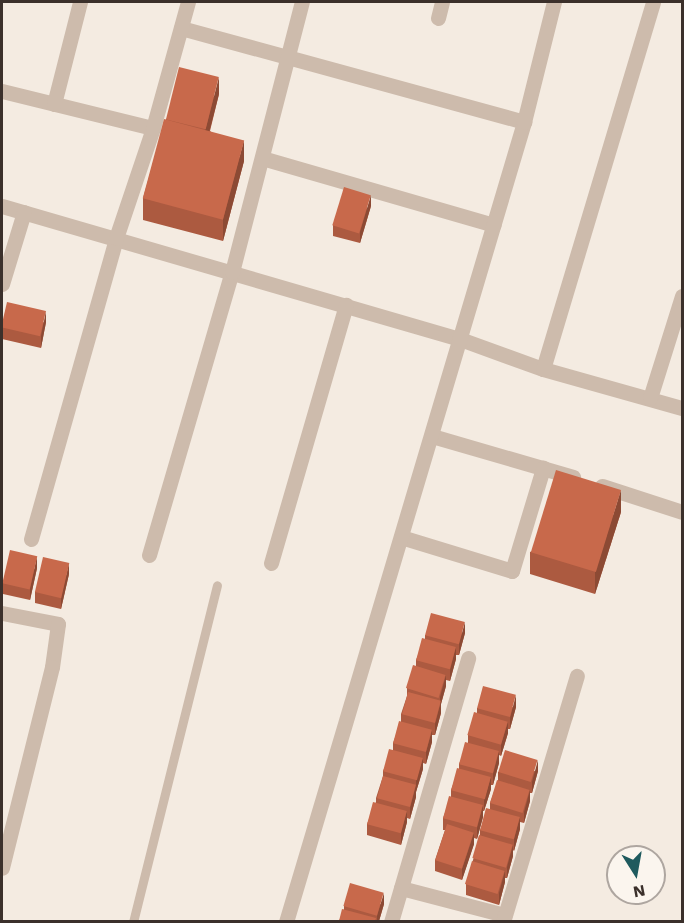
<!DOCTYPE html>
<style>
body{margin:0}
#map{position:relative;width:684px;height:923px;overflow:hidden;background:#f4ebe1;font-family:"Work Sans",sans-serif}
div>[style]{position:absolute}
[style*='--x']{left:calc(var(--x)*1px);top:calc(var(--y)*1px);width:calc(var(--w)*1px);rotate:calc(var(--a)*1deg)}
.service>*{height:9px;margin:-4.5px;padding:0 4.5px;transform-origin:4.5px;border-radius:4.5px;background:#cdbbac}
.minor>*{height:15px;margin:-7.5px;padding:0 7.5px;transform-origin:7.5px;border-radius:7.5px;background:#cdbbac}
.wall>*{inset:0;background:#ac5a40}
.shaded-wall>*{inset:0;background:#8c4a34}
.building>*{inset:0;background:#c8694b;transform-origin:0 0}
span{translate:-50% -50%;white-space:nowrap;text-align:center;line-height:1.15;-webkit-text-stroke:5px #fbf5ee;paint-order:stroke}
.frame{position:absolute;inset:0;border:3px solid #3b302b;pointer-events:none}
.north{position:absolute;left:606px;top:845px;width:60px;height:60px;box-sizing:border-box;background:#fbf5ee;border:2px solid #aea6a0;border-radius:50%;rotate:169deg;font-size:16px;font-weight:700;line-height:24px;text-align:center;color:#3b302b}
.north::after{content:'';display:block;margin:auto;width:21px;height:27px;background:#1f5a5e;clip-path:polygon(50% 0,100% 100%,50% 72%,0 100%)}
</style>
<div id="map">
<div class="service">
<i style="--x:133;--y:922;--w:347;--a:-76"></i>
</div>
<div class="minor">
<i style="--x:438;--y:18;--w:16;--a:-76"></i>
<i style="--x:181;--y:28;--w:356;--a:15.3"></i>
<i style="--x:2;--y:91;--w:155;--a:13.8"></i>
<i style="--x:54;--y:104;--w:105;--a:-75.7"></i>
<i style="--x:262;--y:158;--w:241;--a:16.1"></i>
<i style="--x:2;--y:206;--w:477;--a:16.2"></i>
<i style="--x:460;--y:339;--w:88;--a:19.9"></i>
<i style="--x:543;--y:369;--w:144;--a:15.7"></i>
<i style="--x:2;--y:284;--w:75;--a:-73"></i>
<i style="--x:543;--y:369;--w:383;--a:-73.3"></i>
<i style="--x:650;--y:398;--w:107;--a:-72.6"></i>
<i style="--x:432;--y:436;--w:147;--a:16.2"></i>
<i style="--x:602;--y:486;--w:84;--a:18"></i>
<i style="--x:401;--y:537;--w:116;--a:17"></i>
<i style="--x:512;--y:571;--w:108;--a:-73.2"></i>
<i style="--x:31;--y:539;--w:313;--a:-74.2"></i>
<i style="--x:116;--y:238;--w:116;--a:-71.4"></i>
<i style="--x:153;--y:128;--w:131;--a:-74.5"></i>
<i style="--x:149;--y:555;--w:295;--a:-73.7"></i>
<i style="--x:232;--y:272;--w:279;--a:-75.5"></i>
<i style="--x:271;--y:563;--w:269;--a:-73.8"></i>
<i style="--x:2;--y:613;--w:57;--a:11.1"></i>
<i style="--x:58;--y:624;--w:43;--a:97.9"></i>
<i style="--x:52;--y:667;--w:207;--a:104"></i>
<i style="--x:401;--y:888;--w:107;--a:14.6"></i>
<i style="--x:286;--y:922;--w:835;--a:-73.43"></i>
<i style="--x:524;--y:122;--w:124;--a:-76"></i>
<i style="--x:391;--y:922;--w:275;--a:-73.7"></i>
<i style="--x:503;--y:922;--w:257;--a:-73.3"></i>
</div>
<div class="wall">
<i style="clip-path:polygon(219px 94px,210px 131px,244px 161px,223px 241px,143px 220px,143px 198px,166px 119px)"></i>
<i style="clip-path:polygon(371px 206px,360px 243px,333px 236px,333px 225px)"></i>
<i style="clip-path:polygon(46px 322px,41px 348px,2px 339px,2px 326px)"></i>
<i style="clip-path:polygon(621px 512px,595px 594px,530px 574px,530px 552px)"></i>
<i style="clip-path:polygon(37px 568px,30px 600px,3px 594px,3px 583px)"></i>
<i style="clip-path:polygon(69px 574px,61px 609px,35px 603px,35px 592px)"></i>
<i style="clip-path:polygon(465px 633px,459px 655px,456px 655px,456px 659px,450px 681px,446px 680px,446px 686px,441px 704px,441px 713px,435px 735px,432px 735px,432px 742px,426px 764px,423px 763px,423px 769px,416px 792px,416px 797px,410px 819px,407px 818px,407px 822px,401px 845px,367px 835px,367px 824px,376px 802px,376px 798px,383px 776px,383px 771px,393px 750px,393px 743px,401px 722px,401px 714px,407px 696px,407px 688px,416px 666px,416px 660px,425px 639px,425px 635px)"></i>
<i style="clip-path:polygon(516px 707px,510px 729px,508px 729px,508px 733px,501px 756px,499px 755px,499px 763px,493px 785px,491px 785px,491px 789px,484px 811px,483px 811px,483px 817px,477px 839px,474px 838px,474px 844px,462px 880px,435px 871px,435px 860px,445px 830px,443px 830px,443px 818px,451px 797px,451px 790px,459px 769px,459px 764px,468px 743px,468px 735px,477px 713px,477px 708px)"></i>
<i style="clip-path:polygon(538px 771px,532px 793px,530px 793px,530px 801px,524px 823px,520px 822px,520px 829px,514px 851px,513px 850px,513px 856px,507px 878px,505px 878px,505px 882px,499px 905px,466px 895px,466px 884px,480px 836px,480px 830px,490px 809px,490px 803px,498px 781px,498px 772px)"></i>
<i style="clip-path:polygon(384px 904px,379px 921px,339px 921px,344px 909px,344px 906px)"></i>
</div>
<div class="shaded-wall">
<i style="clip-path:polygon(219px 77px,219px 94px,205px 148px,205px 131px)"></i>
<i style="clip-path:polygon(244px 140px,244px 161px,223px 241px,223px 219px)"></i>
<i style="clip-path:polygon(371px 195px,371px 206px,360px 243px,360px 232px)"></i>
<i style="clip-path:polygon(46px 311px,46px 322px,41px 348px,41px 336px)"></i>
<i style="clip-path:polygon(621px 490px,621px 512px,595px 594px,595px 572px)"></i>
<i style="clip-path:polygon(37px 556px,37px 568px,30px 600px,30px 589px)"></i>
<i style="clip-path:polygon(69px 563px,69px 574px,61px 609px,61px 597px)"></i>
<i style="clip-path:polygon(465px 622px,465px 633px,459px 655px,459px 644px)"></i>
<i style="clip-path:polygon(456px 647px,456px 659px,450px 681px,450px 670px)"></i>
<i style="clip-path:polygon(446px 675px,446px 686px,441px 704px,441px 713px,435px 735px,435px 724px,440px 705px,440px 697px)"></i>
<i style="clip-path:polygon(516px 695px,516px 707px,510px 729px,510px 718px)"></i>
<i style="clip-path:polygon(508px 722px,508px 733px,501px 756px,501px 744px)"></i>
<i style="clip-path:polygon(432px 730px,432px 742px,426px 764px,426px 752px)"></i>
<i style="clip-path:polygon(499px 751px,499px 763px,493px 785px,493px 774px)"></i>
<i style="clip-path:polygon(423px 758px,423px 769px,416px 792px,416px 780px)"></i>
<i style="clip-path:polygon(538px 760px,538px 771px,532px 793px,532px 782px)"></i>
<i style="clip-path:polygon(491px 777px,491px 789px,484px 811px,484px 800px)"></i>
<i style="clip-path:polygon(416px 785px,416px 797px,410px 819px,410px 808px)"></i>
<i style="clip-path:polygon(530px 790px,530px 801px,524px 823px,524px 812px)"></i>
<i style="clip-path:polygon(483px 805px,483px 817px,477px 839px,477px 828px)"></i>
<i style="clip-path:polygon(407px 811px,407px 822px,401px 845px,401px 833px)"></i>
<i style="clip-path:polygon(520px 817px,520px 829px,514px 851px,514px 839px)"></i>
<i style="clip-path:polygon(474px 833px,474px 844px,462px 880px,462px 869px)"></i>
<i style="clip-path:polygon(513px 845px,513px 856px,507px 878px,507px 867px)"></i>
<i style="clip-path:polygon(505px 871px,505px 882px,499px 905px,499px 893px)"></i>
<i style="clip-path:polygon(384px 893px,384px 904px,379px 921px,377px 921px,377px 915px)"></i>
</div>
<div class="building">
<i style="left:179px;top:67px;width:41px;height:54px;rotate:14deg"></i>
<i style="left:164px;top:119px;width:83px;height:82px;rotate:15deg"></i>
<i style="left:344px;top:187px;width:28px;height:40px;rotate:17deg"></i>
<i style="left:7px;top:302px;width:40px;height:26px;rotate:13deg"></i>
<i style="left:556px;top:470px;width:68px;height:86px;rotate:17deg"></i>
<i style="left:10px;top:550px;width:28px;height:34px;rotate:13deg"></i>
<i style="left:43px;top:557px;width:27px;height:36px;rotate:13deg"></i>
<i style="left:431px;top:613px;width:35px;height:23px;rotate:15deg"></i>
<i style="left:422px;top:638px;width:35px;height:23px;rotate:15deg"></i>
<i style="left:413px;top:665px;width:34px;height:24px;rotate:17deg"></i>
<i style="left:483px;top:686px;width:34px;height:23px;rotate:15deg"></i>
<i style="left:408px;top:692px;width:34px;height:23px;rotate:15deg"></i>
<i style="left:474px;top:712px;width:35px;height:24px;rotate:16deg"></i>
<i style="left:399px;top:721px;width:34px;height:23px;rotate:15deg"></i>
<i style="left:465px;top:742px;width:35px;height:23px;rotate:15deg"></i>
<i style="left:389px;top:749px;width:35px;height:23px;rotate:15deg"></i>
<i style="left:505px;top:750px;width:34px;height:23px;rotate:17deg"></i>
<i style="left:457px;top:768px;width:35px;height:23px;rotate:15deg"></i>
<i style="left:383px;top:776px;width:34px;height:23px;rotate:15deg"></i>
<i style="left:497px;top:780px;width:34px;height:24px;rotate:17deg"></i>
<i style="left:449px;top:796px;width:35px;height:23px;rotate:15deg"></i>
<i style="left:373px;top:802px;width:35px;height:23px;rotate:15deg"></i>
<i style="left:486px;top:808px;width:35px;height:23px;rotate:15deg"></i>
<i style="left:447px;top:824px;width:28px;height:38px;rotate:18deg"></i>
<i style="left:479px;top:835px;width:35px;height:24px;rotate:16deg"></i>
<i style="left:472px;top:861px;width:34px;height:24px;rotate:17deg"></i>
<i style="left:350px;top:883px;width:35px;height:24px;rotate:16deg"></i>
<i style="clip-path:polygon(342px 909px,376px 918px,375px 921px,339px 921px)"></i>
</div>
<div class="frame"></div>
<div class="north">N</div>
</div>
